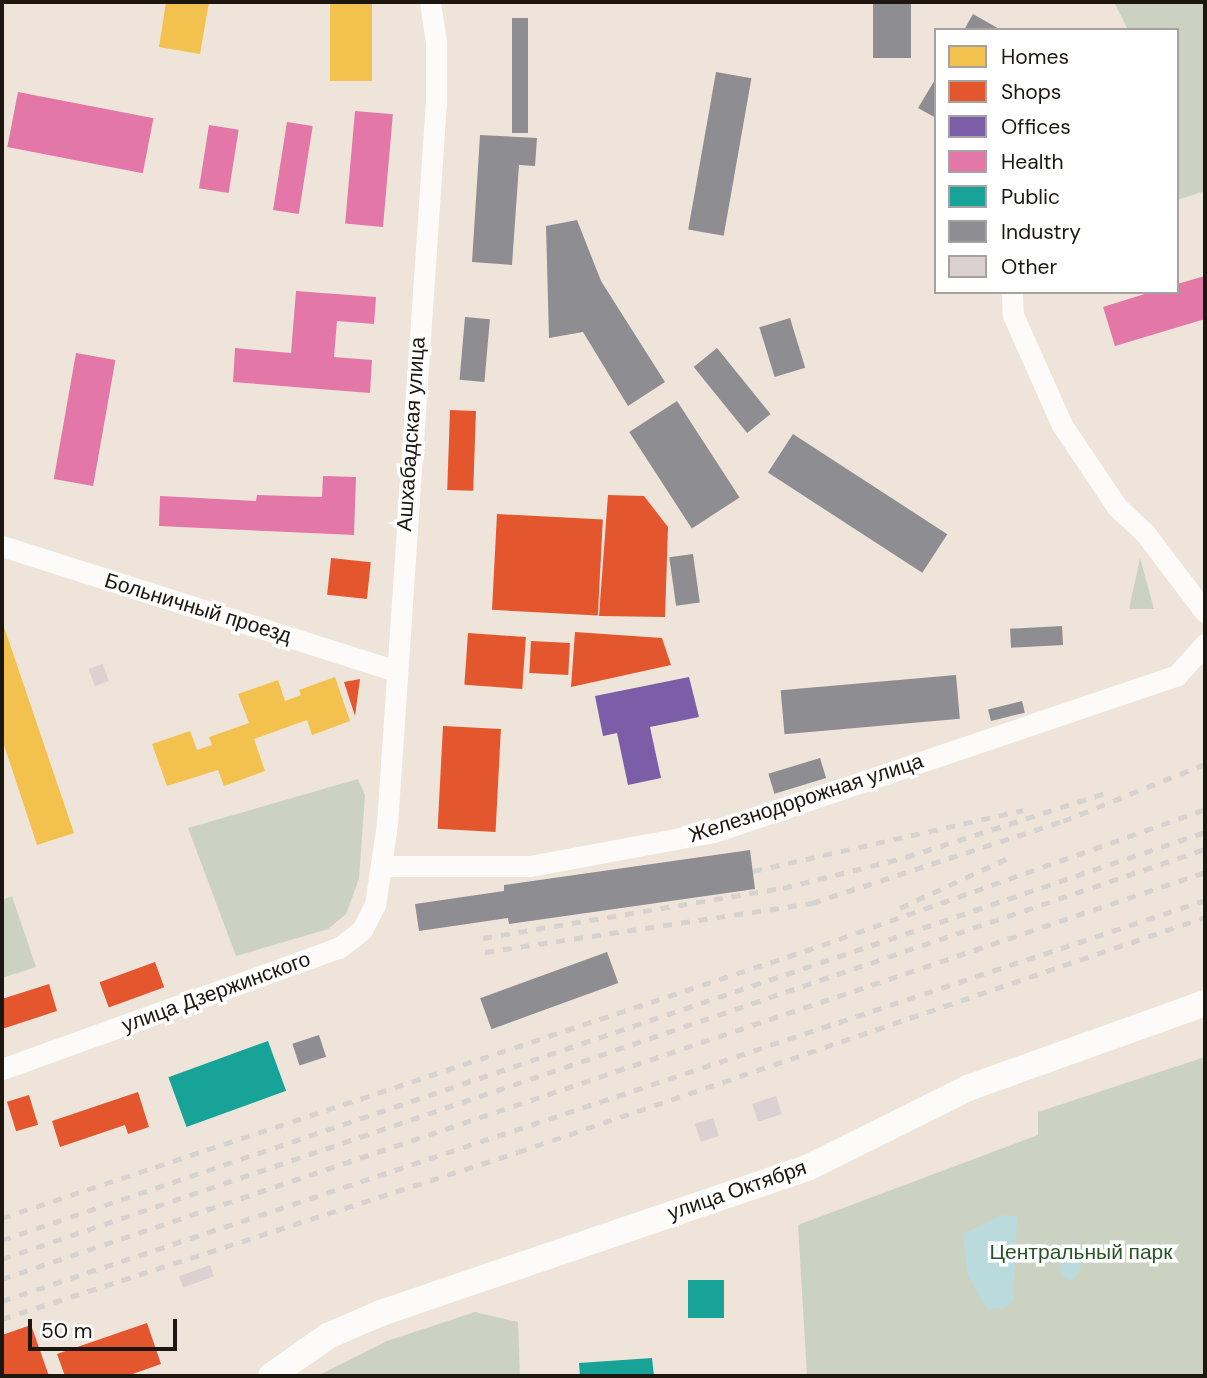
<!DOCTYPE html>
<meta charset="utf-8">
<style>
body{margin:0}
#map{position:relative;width:1207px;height:1378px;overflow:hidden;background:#efe4d9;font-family:"DM Sans",sans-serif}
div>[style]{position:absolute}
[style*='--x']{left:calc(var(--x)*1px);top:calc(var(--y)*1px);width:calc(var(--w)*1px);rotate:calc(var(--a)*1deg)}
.green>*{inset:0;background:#ccd2c1}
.water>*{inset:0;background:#badbde}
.homes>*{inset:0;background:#f2c14e;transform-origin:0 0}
.shops>*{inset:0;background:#e4572e;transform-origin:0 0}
.offices>*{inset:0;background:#7b5ea7}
.health>*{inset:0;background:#e377a8;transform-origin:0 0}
.public>*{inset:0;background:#17a398;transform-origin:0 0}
.industry>*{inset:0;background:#8d8d92;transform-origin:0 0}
.building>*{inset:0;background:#dbd0d2;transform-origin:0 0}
.minor>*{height:21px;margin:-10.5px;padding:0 10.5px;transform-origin:10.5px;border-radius:10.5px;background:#fdfbf9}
.tertiary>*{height:26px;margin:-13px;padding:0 13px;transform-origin:13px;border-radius:13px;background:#fdfbf9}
.rail>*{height:5px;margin-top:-2.5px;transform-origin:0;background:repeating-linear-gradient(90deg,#d5d2cf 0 9px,transparent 0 18px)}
span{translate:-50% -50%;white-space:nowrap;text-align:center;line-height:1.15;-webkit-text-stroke:7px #fff;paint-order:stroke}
.street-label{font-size:21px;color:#1d1710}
.park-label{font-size:21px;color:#295529}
.frame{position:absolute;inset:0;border:4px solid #1d1710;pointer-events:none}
.legend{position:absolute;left:934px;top:28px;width:245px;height:266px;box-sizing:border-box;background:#fff;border:2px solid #a5a29f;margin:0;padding:9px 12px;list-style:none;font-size:21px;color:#1d1710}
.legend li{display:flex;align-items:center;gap:14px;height:35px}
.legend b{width:35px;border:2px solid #a5a29f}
.scale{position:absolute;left:28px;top:1319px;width:149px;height:32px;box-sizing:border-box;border:4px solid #1d1710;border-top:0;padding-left:9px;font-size:21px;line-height:24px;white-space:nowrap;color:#1d1710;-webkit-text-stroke:5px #fff;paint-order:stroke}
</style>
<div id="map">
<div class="green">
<i style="clip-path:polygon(1114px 2px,1205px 2px,1205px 191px,1177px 200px,1177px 30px,1128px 30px)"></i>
<i style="clip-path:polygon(1140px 558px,1154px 609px,1129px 609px)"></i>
<i style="clip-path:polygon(358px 779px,365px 795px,359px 879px,346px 914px,328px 929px,236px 956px,188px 828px)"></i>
<i style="clip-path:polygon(12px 896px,36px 967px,2px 978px,2px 900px)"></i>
<i style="clip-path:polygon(1205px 1057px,1205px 1376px,807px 1376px,798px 1225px,1038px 1135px,1038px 1112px)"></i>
<i style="clip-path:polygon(475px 1312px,518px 1322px,520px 1376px,317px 1376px,387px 1341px)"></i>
</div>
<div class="water">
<i style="clip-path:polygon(1002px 1215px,1017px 1217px,1013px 1301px,1004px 1308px,987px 1309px,968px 1275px,964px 1240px,965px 1233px)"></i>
<i style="clip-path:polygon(1072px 1242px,1080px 1247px,1082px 1256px,1080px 1271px,1071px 1281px,1061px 1274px,1061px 1254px)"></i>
</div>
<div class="homes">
<i style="clip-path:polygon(166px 2px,209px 2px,200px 54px,159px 47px)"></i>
<i style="left:330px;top:2px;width:42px;height:79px"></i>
<i style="clip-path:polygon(2px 621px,74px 833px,37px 845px,2px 739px)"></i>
<i style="clip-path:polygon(335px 677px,350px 721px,312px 735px,307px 720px,254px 739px,265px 771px,224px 786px,218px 770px,167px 786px,152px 744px,190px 731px,197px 750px,212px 745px,209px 737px,249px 723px,238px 694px,278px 680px,285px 701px,301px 695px,299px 690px)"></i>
</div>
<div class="shops">
<i style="left:450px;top:410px;width:26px;height:80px;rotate:2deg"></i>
<i style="clip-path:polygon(608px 495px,644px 496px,668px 527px,665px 617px,599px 616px)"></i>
<i style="left:497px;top:514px;width:106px;height:96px;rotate:3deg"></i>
<i style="left:331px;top:558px;width:40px;height:37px;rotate:6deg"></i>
<i style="clip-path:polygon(575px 632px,662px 638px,671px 665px,571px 687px)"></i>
<i style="left:468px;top:633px;width:58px;height:52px;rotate:4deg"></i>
<i style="left:531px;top:641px;width:39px;height:32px;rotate:3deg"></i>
<i style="clip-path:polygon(360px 679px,355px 716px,344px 682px)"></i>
<i style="left:443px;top:726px;width:58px;height:103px;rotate:3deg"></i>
<i style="left:155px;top:962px;width:27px;height:59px;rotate:70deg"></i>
<i style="clip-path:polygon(49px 984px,57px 1011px,2px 1029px,2px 999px)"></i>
<i style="clip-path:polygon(138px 1092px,149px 1127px,128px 1134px,125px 1125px,60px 1147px,52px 1121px)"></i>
<i style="left:29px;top:1095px;width:31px;height:23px;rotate:73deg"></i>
<i style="clip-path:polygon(147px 1323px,161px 1364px,127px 1376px,65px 1376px,57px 1354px)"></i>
<i style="clip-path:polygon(31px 1325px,49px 1376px,2px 1376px,2px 1335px)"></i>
</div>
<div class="offices">
<i style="clip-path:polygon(689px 677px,699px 717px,650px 727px,661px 778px,628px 785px,617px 733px,603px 736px,595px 696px)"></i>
</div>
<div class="health">
<i style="left:18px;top:92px;width:138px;height:56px;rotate:11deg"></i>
<i style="left:355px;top:111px;width:38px;height:113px;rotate:5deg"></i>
<i style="left:287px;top:122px;width:26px;height:89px;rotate:9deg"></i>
<i style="left:209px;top:125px;width:30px;height:64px;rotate:9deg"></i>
<i style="clip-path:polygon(1205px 276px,1205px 319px,1115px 346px,1103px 307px,1151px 292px,1177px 292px,1177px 284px)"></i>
<i style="clip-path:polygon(296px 291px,376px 297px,374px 324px,337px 321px,334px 357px,372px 360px,370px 393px,233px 382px,235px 348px,291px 353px)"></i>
<i style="left:76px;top:353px;width:40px;height:128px;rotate:10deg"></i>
<i style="clip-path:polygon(323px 476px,356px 477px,354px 535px,159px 526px,160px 496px,256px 501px,257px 495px,322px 497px)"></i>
</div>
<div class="public">
<i style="left:268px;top:1041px;width:53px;height:106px;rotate:70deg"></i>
<i style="left:688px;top:1280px;width:36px;height:38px"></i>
<i style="clip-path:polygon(652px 1358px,654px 1376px,580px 1376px,579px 1363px)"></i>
</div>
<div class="industry">
<i style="left:873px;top:2px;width:38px;height:56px"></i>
<i style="clip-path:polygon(973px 14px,1001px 30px,964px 30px)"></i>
<i style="left:512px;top:18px;width:16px;height:115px"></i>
<i style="left:716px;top:72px;width:36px;height:160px;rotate:10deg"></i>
<i style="clip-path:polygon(936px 78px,936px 118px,918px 108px)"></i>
<i style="clip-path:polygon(480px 135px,537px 138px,535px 166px,519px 165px,512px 265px,472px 262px)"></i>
<i style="clip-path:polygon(577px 220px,601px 281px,665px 382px,628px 406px,583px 332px,549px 338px,546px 226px)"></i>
<i style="left:465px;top:317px;width:25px;height:63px;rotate:5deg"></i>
<i style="left:790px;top:318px;width:52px;height:32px;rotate:73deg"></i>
<i style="left:717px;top:348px;width:85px;height:30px;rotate:51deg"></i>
<i style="left:677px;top:401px;width:115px;height:57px;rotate:57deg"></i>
<i style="left:793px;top:434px;width:184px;height:46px;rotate:33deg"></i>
<i style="left:693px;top:554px;width:49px;height:24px;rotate:82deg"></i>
<i style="left:1062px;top:626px;width:19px;height:52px;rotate:87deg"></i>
<i style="left:956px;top:675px;width:44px;height:176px;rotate:85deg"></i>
<i style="left:1022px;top:701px;width:12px;height:35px;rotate:76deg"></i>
<i style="left:820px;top:758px;width:21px;height:54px;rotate:73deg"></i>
<i style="clip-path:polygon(750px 850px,755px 889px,509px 924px,508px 918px,419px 931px,415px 904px,504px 891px,504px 885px)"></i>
<i style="left:607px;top:952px;width:33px;height:135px;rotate:70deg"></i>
<i style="left:319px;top:1035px;width:23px;height:28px;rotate:72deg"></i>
</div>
<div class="building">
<i style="left:103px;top:664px;width:18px;height:15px;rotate:71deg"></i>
<i style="left:776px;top:1096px;width:19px;height:25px;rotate:72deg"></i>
<i style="left:713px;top:1118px;width:19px;height:19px;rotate:72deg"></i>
<i style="left:210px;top:1265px;width:12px;height:33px;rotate:70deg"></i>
</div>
<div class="minor">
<i style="--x:1012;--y:292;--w:23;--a:88"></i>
<i style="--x:1013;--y:315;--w:120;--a:66"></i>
<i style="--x:1062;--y:425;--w:99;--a:56.1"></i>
<i style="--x:1117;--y:507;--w:38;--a:43"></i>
<i style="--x:1145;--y:533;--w:99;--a:52.8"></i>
<i style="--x:2;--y:546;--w:411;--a:17.6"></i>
<i style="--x:382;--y:866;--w:148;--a:0"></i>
<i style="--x:530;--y:866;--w:187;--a:-10.5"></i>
<i style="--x:714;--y:832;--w:489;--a:-18.7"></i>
<i style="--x:1177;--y:675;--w:42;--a:-47.9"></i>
<i style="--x:2;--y:1069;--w:358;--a:-19.8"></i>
<i style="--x:339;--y:948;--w:29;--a:-38"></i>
<i style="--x:362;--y:930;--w:28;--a:-63"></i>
<i style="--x:375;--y:905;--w:82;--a:-81.6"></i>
<i style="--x:387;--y:824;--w:724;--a:-86.12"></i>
<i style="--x:436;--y:102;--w:60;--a:-90"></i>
<i style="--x:436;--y:42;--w:40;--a:-98.5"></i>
</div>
<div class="tertiary">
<i style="--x:271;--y:1376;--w:70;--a:-35.1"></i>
<i style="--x:328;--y:1336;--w:58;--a:-23.5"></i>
<i style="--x:381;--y:1313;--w:452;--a:-18.8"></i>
<i style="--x:809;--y:1167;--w:178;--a:-26.4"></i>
<i style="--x:968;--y:1088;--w:252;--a:-19.7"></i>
</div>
<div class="rail">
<i style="--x:753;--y:871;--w:277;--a:-12.7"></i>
<i style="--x:900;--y:908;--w:119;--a:-24.8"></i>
<i style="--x:483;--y:938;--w:304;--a:-9.5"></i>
<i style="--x:783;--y:888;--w:127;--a:-14.1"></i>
<i style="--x:906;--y:857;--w:213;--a:-17.8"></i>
<i style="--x:485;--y:952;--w:331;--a:-8.5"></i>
<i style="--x:812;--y:903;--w:264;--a:-18.1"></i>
<i style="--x:1063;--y:821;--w:153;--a:-21.9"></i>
<i style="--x:2;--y:1218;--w:864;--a:-18.41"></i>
<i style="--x:822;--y:945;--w:406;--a:-19.5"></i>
<i style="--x:2;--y:1240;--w:1270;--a:-18.73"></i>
<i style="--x:2;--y:1259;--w:1271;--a:-18.82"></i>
<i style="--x:2;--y:1279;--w:1270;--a:-18.69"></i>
<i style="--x:2;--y:1301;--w:1268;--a:-18.43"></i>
<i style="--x:2;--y:1319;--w:542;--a:-17.93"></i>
<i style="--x:518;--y:1152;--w:726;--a:-18.88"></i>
</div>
<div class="street-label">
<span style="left:411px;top:434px;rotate:-86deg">Ашхабадская улица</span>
<span style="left:198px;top:608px;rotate:17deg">Больничный проезд</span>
<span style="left:806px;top:798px;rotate:-18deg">Железнодорожная улица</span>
<span style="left:216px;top:992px;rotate:-20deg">улица Дзержинского</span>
<span style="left:737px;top:1190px;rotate:-19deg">улица Октября</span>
</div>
<div class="park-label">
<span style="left:1081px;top:1252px">Центральный парк</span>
</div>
<div class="frame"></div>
<ul class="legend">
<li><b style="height:19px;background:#f2c14e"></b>Homes</li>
<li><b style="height:19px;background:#e4572e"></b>Shops</li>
<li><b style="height:19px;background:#7b5ea7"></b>Offices</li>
<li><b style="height:19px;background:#e377a8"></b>Health</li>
<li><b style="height:19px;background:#17a398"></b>Public</li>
<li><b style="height:19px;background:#8d8d92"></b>Industry</li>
<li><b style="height:19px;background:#dbd0d2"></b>Other</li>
</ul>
<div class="scale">50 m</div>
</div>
